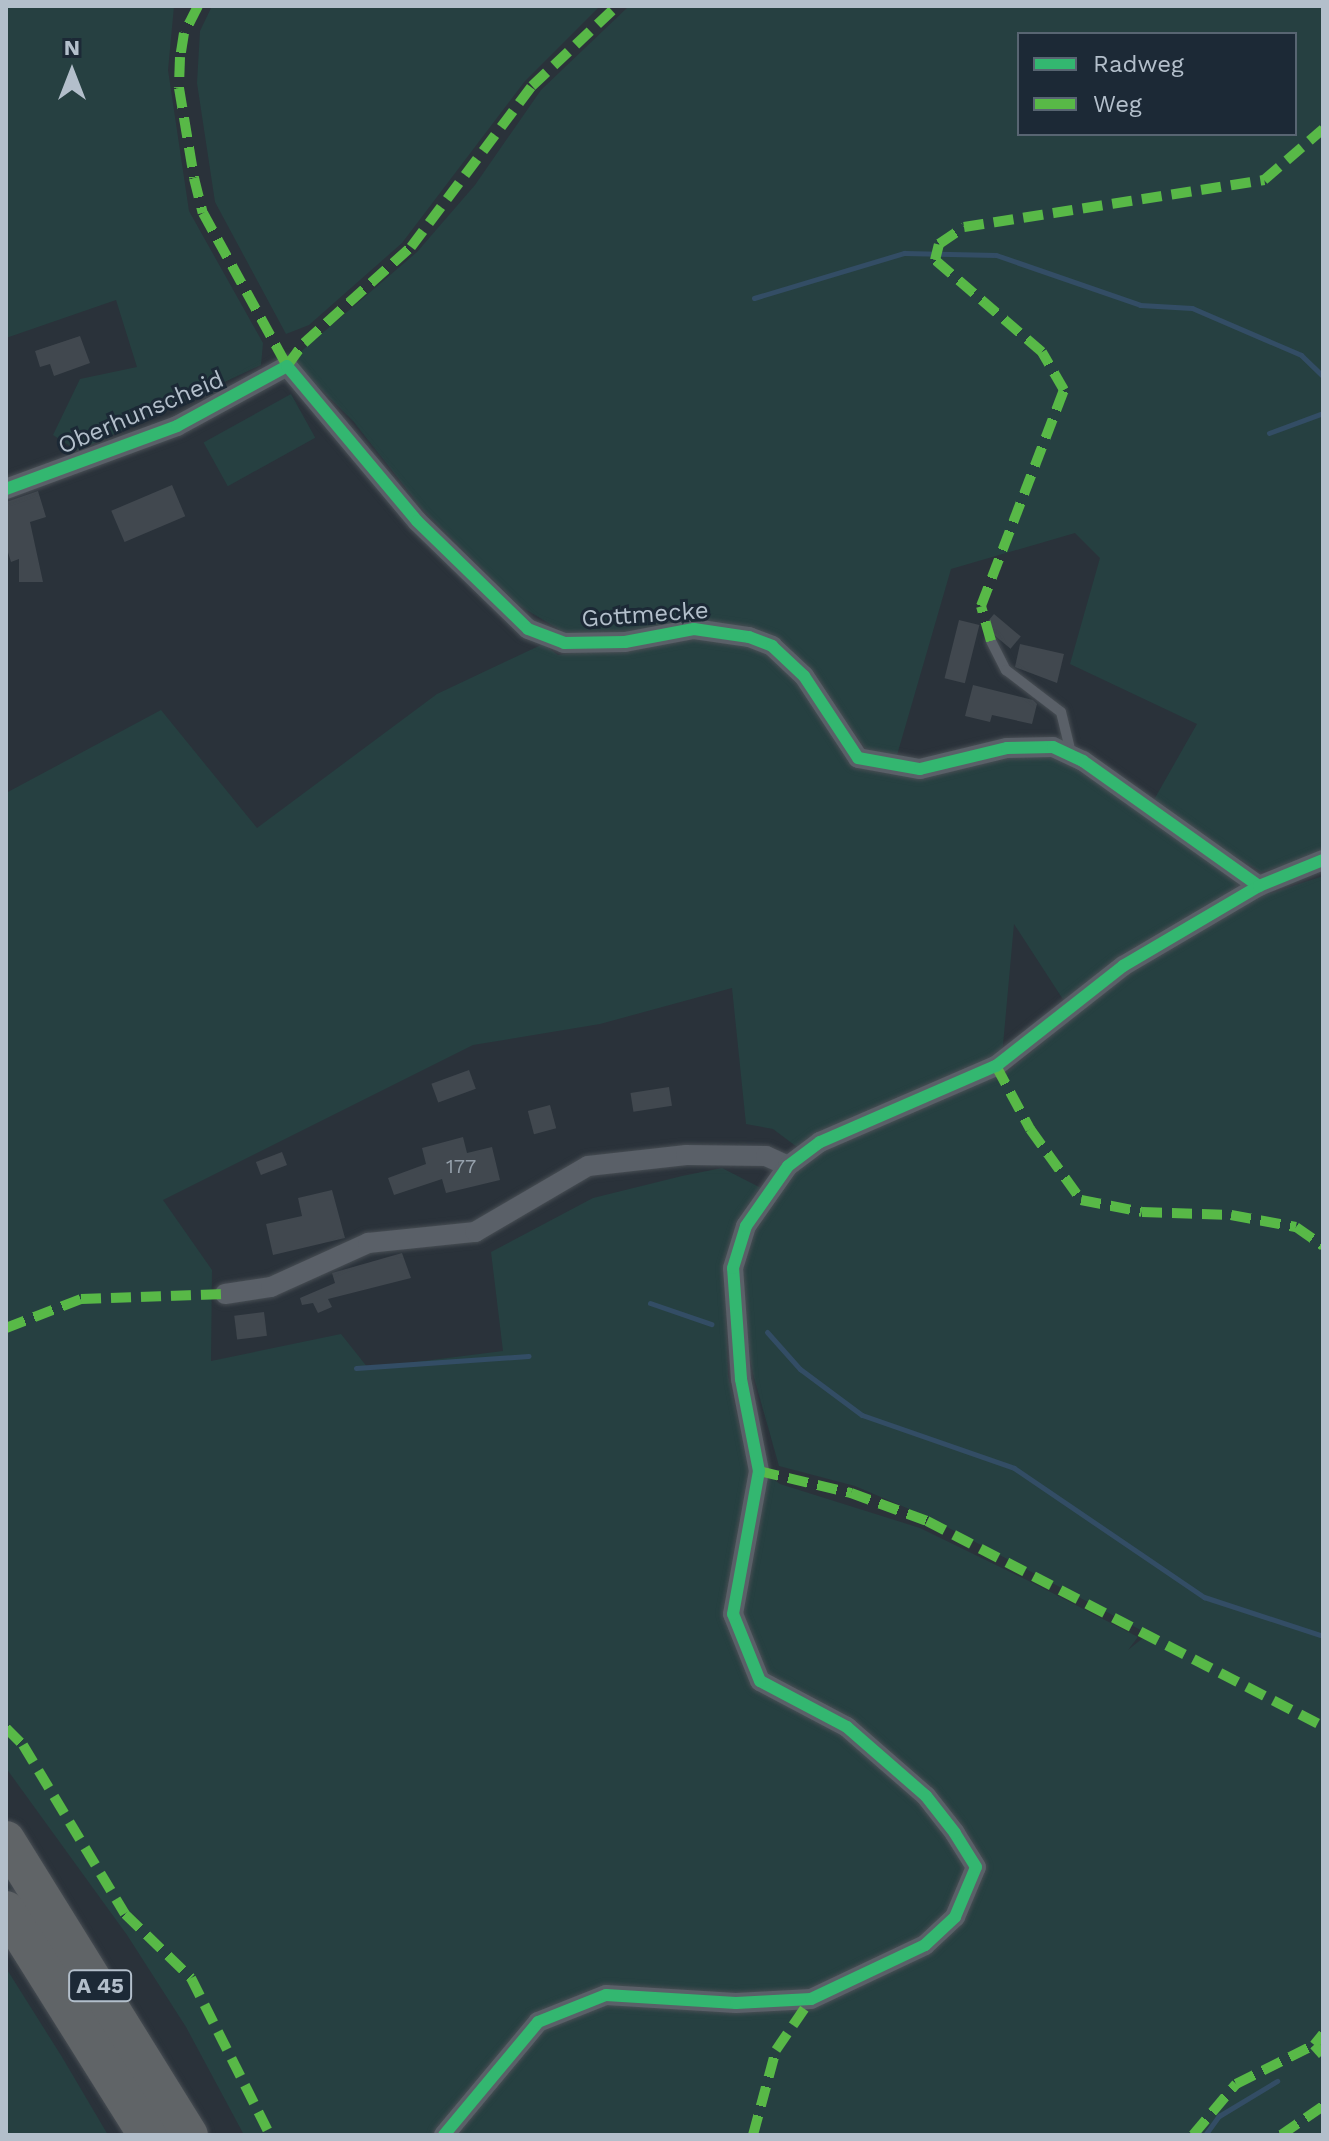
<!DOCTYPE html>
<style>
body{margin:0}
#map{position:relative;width:1329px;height:2141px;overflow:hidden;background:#2a323a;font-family:"Work Sans",sans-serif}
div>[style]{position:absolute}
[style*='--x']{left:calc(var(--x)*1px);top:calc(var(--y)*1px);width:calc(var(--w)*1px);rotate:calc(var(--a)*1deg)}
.green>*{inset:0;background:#264041;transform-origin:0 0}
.stream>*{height:5px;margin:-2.5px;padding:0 2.5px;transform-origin:2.5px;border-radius:2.5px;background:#334d65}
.building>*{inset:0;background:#41484f;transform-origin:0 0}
.roads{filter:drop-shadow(0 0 2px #484e54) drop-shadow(0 0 2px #484e54)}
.service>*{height:10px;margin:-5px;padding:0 5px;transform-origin:5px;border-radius:5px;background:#5a6068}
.minor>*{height:20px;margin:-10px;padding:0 10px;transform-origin:10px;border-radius:10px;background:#5a6068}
.motorway>*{height:38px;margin:-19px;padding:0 19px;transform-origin:19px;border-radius:19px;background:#606467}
.quiet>*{height:10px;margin-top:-5px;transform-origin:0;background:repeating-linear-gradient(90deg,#58b947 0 20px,transparent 0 30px)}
.cycleway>*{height:12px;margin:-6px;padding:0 6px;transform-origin:6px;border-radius:6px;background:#33b770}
span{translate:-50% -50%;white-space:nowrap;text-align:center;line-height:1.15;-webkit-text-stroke:6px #1c2936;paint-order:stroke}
.number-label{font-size:20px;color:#96a1ac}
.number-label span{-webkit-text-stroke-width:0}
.shield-label span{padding:2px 6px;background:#1c2936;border:2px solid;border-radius:6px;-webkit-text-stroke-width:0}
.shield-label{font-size:22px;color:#b3bfcb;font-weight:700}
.street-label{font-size:24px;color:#b3bfcb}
.frame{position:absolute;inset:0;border:8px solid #b3bfcb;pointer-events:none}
.legend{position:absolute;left:1017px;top:32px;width:280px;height:104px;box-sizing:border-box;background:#1c2936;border:2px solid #586572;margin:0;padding:10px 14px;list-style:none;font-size:24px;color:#b3bfcb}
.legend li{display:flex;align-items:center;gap:16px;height:40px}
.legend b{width:40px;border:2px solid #586572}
.north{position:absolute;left:32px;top:32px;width:80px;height:80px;-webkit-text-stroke:6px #1c2936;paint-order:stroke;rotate:0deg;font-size:22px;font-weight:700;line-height:32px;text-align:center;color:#b3bfcb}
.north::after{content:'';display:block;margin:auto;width:28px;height:36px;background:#b3bfcb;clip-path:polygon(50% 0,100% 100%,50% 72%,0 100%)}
</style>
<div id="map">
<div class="green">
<i style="clip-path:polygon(6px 6px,174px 6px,168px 70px,189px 211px,263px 343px,261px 365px,78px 451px,53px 435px,80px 379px,137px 367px,116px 300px,6px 338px)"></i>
<i style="clip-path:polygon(212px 6px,600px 6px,525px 81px,402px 243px,309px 325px,286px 334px,215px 202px,197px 83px,200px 31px)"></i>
<i style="clip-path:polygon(evenodd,629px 6px,1323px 6px,1323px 856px,1261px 872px,1151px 805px,1197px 724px,1070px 664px,1100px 558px,1075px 533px,951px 569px,895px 762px,865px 748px,803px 662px,756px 629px,699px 623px,625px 635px,565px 633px,520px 606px,424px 511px,353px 421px,291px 360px,417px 252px,475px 185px,541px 90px,629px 6px,1019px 34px,1295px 34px,1295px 134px,1019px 134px,1019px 34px)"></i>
<i style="left:291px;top:394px;width:50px;height:100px;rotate:61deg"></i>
<i style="clip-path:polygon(evenodd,693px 637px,767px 651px,806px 691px,858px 768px,913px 778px,1018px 754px,1047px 754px,1067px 763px,1237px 874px,1238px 891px,1066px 1004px,1014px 924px,1000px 1078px,1129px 971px,1250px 900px,1323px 876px,1323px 2135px,244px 2135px,186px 2027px,127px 1935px,6px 1768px,6px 793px,161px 710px,257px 828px,437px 694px,543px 644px,558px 655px,693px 637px,732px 988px,746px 1124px,773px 1129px,805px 1153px,767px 1191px,722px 1168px,682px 1176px,593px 1198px,491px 1252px,503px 1351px,368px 1368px,341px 1334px,211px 1361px,212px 1270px,163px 1200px,473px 1045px,600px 1024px,732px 988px,693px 637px,725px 1265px,733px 1268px,753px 1374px,779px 1466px,855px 1486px,930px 1518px,1148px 1634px,1128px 1650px,1138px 1637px,1033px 1583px,920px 1528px,780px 1484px,747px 1460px,728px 1375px,725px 1265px)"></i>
<i style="clip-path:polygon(6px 1968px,62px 2057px,108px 2135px,6px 2135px)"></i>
</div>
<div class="stream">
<i style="--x:754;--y:298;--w:157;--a:-16.7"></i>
<i style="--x:904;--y:253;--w:92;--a:1.2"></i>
<i style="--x:996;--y:255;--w:152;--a:19.1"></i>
<i style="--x:1140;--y:305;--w:52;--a:3.3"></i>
<i style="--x:1192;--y:308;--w:119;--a:23.3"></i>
<i style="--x:1301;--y:355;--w:30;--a:44"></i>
<i style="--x:1269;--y:433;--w:58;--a:-20.3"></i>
<i style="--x:650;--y:1303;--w:65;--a:19"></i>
<i style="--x:767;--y:1332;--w:50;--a:48.3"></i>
<i style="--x:800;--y:1369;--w:77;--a:36.6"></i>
<i style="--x:862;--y:1415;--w:161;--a:19.2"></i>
<i style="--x:1014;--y:1468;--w:230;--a:34.2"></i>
<i style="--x:1204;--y:1597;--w:125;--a:18.1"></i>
<i style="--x:356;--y:1368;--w:173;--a:-4"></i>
<i style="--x:1205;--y:2135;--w:24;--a:-54"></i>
<i style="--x:1219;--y:2116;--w:68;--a:-31.1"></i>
</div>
<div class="building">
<i style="clip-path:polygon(80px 336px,90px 363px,54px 376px,50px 364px,40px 367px,35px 351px)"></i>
<i style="left:172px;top:485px;width:34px;height:66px;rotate:67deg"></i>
<i style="clip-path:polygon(38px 491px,46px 517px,30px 522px,43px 582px,19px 582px,19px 559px,11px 562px,6px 546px,6px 502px)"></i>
<i style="left:994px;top:614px;width:35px;height:16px;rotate:40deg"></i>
<i style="left:959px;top:620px;width:21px;height:60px;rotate:14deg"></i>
<i style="clip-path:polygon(1020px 644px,1064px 654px,1057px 683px,1015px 667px)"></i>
<i style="clip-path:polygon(973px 685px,1033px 700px,1037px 704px,1032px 724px,992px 715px,990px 722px,965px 716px)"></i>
<i style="left:469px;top:1070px;width:20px;height:40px;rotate:70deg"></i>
<i style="left:669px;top:1087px;width:19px;height:39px;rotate:81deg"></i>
<i style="left:550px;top:1105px;width:24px;height:23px;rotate:75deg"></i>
<i style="clip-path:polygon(463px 1137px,467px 1153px,492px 1147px,500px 1180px,446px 1193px,442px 1179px,394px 1195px,388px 1178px,426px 1164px,422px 1148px)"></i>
<i style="left:282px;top:1152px;width:14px;height:28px;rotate:69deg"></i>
<i style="clip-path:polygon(332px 1190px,345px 1238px,273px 1255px,266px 1224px,302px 1216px,298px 1198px)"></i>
<i style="clip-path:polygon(402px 1253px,411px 1278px,328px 1299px,332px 1307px,318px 1313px,313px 1303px,302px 1305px,300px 1298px,335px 1283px,332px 1273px)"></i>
<i style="left:264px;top:1312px;width:24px;height:30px;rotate:83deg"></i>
</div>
<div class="roads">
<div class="service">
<i style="--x:991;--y:641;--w:33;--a:63"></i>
<i style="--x:1006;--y:670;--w:69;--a:37.4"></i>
<i style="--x:1061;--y:712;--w:42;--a:76.3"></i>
</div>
<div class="minor">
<i style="--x:6;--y:489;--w:182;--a:-20.2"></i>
<i style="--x:177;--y:426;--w:125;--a:-28.6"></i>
<i style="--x:287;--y:366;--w:202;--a:50"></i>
<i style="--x:417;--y:521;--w:155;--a:44.2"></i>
<i style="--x:528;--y:629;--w:39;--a:21"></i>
<i style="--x:564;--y:643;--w:61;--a:-0.9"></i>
<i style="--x:625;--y:642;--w:70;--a:-10.7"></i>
<i style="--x:694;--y:629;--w:56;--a:8.3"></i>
<i style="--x:749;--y:637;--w:25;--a:21"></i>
<i style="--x:772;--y:646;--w:44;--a:43.2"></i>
<i style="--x:804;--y:676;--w:98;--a:56.6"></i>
<i style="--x:858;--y:758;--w:63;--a:10.1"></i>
<i style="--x:920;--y:769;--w:89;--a:-13.6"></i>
<i style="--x:1007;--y:748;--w:46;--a:-1.2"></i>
<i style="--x:1053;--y:747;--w:33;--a:25"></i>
<i style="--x:1083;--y:761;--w:216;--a:35.4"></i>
<i style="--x:225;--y:1294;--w:47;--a:-8.7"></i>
<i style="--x:271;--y:1287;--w:107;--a:-24.4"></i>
<i style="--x:368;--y:1243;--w:108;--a:-5.9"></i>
<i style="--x:475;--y:1232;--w:131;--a:-30.3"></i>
<i style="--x:588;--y:1166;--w:99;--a:-6.4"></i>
<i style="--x:686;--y:1155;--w:80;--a:0.7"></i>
<i style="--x:766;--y:1156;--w:24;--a:24"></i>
<i style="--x:444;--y:2135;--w:147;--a:-50.2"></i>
<i style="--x:538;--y:2022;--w:73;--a:-21.7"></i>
<i style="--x:606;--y:1995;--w:130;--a:3.5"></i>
<i style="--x:736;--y:2003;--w:75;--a:-3.1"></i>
<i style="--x:811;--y:1999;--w:126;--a:-25.3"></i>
<i style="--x:925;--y:1945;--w:41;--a:-43"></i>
<i style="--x:955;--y:1917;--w:54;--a:-67.2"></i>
<i style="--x:976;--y:1867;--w:40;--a:-122"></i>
<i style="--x:955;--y:1833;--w:47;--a:-128.1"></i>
<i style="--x:926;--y:1796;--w:105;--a:-138.9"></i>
<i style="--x:847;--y:1727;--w:98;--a:-152.1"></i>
<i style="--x:760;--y:1681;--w:72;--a:-111.9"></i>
<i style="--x:733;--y:1614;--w:145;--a:-79.7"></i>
<i style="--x:759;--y:1471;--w:94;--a:-101.1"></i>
<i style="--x:741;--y:1379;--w:111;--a:-94.1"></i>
<i style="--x:733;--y:1268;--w:44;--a:-72.8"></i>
<i style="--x:746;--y:1226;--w:73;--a:-55"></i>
<i style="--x:788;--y:1166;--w:40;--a:-37"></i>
<i style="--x:820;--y:1142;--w:192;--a:-23.4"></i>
<i style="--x:996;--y:1066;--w:162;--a:-38.2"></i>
<i style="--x:1123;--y:966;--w:158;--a:-30.5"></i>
<i style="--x:1259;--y:886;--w:69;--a:-22.1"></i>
</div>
<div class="motorway">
<i style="--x:6;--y:1840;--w:347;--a:58.2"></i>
<i style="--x:6;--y:1910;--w:266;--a:57.9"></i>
</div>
</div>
<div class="quiet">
<i style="--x:198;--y:6;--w:30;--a:117"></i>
<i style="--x:184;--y:33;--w:24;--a:99"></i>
<i style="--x:180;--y:57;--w:31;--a:92"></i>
<i style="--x:179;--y:88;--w:91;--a:80.5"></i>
<i style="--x:194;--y:178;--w:36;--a:76"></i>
<i style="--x:203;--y:213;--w:175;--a:61.2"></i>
<i style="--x:287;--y:366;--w:29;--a:-54"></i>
<i style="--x:304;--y:343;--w:144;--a:-41.9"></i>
<i style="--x:411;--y:247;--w:201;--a:-53.1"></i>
<i style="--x:532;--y:86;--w:117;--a:-43.3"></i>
<i style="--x:991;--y:641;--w:36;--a:-106"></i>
<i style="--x:981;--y:606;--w:231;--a:-69"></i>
<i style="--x:1064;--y:390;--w:44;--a:-120.1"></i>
<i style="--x:1042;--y:352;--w:141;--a:-139.3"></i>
<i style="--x:935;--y:260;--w:16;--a:-76"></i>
<i style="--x:939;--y:244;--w:30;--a:-34"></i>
<i style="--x:964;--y:227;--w:304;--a:-8.9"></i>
<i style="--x:1264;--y:180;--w:78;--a:-40.8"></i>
<i style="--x:996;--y:1066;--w:72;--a:61.6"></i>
<i style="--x:1030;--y:1129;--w:87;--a:54.3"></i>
<i style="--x:1081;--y:1200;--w:62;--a:11.1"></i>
<i style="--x:1142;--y:1212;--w:89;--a:1.9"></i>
<i style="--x:1231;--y:1215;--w:66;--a:10.5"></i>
<i style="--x:1296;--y:1227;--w:33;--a:35"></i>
<i style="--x:6;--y:1328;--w:80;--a:-21.1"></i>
<i style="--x:81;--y:1299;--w:144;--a:-2"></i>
<i style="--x:759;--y:1471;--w:95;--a:13.4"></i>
<i style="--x:851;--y:1493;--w:81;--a:20.2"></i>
<i style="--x:927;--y:1521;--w:446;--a:27.4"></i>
<i style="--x:6;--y:1728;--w:24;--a:45"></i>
<i style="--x:23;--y:1745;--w:197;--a:58.9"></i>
<i style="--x:125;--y:1914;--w:92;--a:44.1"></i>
<i style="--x:191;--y:1978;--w:176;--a:63.3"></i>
<i style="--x:1323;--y:2034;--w:14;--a:129"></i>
<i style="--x:1314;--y:2045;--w:13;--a:48"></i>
<i style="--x:753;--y:2135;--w:88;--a:-74.9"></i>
<i style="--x:776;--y:2050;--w:62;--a:-55.5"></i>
<i style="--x:1193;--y:2135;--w:67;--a:-49.9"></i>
<i style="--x:1236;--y:2084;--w:87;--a:-26.6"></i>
<i style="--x:1281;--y:2135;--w:51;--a:-34.6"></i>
</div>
<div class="cycleway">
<i style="--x:6;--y:489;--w:182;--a:-20.2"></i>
<i style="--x:177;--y:426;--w:125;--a:-28.6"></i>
<i style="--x:287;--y:366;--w:202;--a:50"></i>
<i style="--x:417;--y:521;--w:155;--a:44.2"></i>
<i style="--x:528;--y:629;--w:39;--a:21"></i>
<i style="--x:564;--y:643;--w:61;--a:-0.9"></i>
<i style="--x:625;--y:642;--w:70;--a:-10.7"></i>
<i style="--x:694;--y:629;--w:56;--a:8.3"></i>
<i style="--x:749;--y:637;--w:25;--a:21"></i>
<i style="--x:772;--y:646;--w:44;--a:43.2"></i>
<i style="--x:804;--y:676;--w:98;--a:56.6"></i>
<i style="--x:858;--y:758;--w:63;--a:10.1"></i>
<i style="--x:920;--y:769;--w:89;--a:-13.6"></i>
<i style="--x:1007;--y:748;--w:46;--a:-1.2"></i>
<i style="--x:1053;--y:747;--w:33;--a:25"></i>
<i style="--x:1083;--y:761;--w:216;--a:35.4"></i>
<i style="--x:444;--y:2135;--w:147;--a:-50.2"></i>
<i style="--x:538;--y:2022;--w:73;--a:-21.7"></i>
<i style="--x:606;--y:1995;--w:130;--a:3.5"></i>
<i style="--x:736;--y:2003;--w:75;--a:-3.1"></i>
<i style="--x:811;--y:1999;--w:126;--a:-25.3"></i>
<i style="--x:925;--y:1945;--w:41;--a:-43"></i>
<i style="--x:955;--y:1917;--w:54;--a:-67.2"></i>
<i style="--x:976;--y:1867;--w:40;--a:-122"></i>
<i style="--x:955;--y:1833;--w:47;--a:-128.1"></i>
<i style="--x:926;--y:1796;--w:105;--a:-138.9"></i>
<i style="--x:847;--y:1727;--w:98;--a:-152.1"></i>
<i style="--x:760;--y:1681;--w:72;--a:-111.9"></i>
<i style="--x:733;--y:1614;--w:145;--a:-79.7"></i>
<i style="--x:759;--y:1471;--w:94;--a:-101.1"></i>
<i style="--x:741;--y:1379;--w:111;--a:-94.1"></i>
<i style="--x:733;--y:1268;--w:44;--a:-72.8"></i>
<i style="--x:746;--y:1226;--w:73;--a:-55"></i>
<i style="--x:788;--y:1166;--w:40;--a:-37"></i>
<i style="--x:820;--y:1142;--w:192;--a:-23.4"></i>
<i style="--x:996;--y:1066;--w:162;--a:-38.2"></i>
<i style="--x:1123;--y:966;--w:158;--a:-30.5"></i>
<i style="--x:1259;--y:886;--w:69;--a:-22.1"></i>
</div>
<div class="number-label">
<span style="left:461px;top:1166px">177</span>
</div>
<div class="shield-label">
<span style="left:100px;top:1986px">A 45</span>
</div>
<div class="street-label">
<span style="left:141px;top:413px;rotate:-23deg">Oberhunscheid</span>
<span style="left:645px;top:615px;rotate:-4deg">Gottmecke</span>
</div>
<div class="frame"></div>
<ul class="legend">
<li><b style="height:10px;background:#33b770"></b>Radweg</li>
<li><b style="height:10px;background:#58b947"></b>Weg</li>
</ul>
<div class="north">N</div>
</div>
